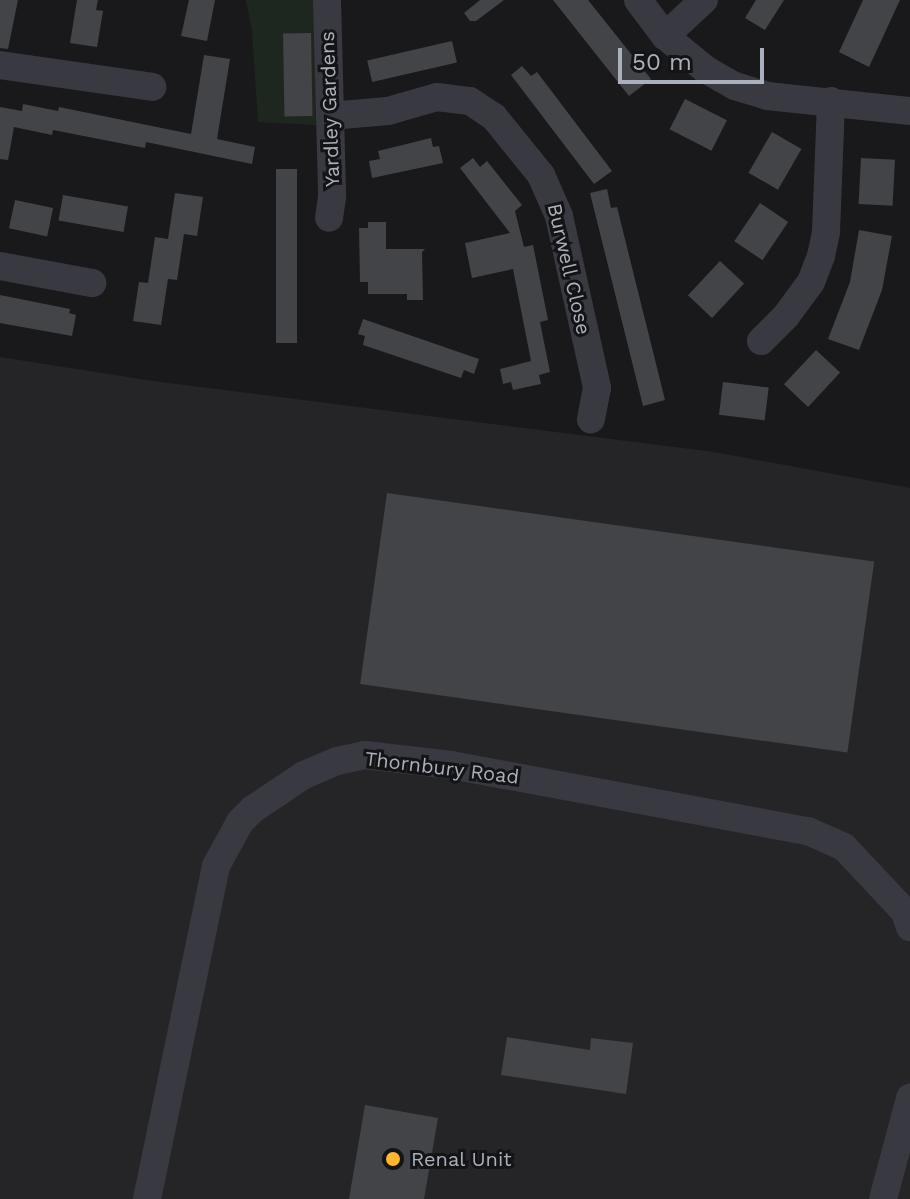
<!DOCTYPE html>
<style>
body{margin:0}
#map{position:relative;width:910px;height:1199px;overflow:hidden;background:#19191b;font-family:"Work Sans",sans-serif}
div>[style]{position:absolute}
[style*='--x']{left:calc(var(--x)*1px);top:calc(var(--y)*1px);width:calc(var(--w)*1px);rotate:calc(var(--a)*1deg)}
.built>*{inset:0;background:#252528}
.green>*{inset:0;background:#1e271f}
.building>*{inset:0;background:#434448;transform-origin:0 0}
.minor>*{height:28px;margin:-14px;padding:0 14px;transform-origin:14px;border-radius:14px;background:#393a41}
.dots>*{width:22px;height:22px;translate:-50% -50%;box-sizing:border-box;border:4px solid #141416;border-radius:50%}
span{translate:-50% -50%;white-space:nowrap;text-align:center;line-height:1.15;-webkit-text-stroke:6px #141416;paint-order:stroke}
.street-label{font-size:20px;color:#aab0bc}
.poi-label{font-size:20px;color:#aab0bc}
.left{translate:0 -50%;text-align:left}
.scale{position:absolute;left:618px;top:48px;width:146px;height:36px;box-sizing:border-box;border:4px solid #aab0bc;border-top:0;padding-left:10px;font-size:24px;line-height:28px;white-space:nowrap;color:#aab0bc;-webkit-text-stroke:6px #141416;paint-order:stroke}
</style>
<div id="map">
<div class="built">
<i style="clip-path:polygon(0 357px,153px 381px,714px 452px,910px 488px,910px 1199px,0 1199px)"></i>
</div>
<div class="green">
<i style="clip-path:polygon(246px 0,314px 0,316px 125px,258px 122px,252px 31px)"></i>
</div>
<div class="building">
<i style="clip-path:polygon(0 0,18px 0,8px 49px,0 48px)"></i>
<i style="clip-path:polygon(77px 0,98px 0,96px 10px,103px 11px,97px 47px,70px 43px)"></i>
<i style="clip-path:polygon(189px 0,215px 0,207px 41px,181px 36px)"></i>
<i style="clip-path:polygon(480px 0,504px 0,476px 21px,470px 21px,464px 13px)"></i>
<i style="clip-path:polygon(553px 0,588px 0,651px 79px,629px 96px)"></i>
<i style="clip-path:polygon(756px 0,784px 0,765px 30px,745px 18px)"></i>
<i style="clip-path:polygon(863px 0,900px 0,869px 67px,839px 52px)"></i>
<i style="left:311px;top:33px;width:83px;height:28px;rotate:89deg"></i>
<i style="left:452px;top:41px;width:22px;height:87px;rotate:77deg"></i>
<i style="clip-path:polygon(204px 55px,230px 59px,217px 139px,255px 147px,252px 164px,146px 142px,145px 148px,53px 130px,52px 135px,14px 127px,8px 160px,0 159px,0 107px,22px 111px,23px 104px,58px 111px,59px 107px,191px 134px)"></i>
<i style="clip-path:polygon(522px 66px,531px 76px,537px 72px,612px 171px,594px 184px,511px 75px)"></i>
<i style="left:685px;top:99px;width:47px;height:34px;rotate:27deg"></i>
<i style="left:772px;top:132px;width:34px;height:47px;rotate:30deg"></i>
<i style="clip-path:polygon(431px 138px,433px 147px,439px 146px,443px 163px,372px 178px,369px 161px,380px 159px,378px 151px)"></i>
<i style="clip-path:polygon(473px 158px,480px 167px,487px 161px,522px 205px,515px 211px,524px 247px,533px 245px,548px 320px,540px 322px,550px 372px,539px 375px,541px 384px,513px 390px,511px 382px,503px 384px,500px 369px,531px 361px,513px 269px,472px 278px,465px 243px,510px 233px,460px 168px)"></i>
<i style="left:861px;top:158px;width:34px;height:46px;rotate:3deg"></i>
<i style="left:276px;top:169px;width:21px;height:174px"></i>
<i style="clip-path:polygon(607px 189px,611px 208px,617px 207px,665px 400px,643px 406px,590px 193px)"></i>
<i style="clip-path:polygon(175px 193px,203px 197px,197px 236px,184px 234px,177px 280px,168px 279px,161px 325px,133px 321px,139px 282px,148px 283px,155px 237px,168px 239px)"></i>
<i style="left:63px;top:195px;width:66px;height:26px;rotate:10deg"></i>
<i style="left:15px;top:200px;width:39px;height:29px;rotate:12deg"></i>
<i style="left:760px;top:203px;width:34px;height:46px;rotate:34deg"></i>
<i style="clip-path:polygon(368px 222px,386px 222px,386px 249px,425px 249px,422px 252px,423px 300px,407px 300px,407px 294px,368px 294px,368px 282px,360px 282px,359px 228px,368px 228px)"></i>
<i style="clip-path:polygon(859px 230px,892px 236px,882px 290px,859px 350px,828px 339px,850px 282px)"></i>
<i style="left:720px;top:261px;width:33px;height:47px;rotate:43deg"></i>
<i style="clip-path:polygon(0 295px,70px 309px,69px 313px,76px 315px,72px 336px,0 323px)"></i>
<i style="clip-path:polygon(363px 319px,479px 359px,474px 374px,464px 370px,461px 378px,363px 345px,365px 336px,358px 334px)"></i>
<i style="left:816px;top:350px;width:33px;height:47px;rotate:43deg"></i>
<i style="left:723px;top:382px;width:46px;height:33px;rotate:7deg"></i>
<i style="left:387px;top:493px;width:492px;height:193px;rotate:8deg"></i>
<i style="clip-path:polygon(507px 1037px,590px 1050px,591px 1038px,633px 1043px,626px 1094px,501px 1075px)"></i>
<i style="clip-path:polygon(365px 1105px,438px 1118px,424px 1199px,349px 1199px)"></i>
</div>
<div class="minor">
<i style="--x:327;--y:0;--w:197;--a:88.5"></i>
<i style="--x:332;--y:197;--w:21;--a:98"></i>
<i style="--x:638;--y:0;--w:45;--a:53.1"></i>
<i style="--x:665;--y:36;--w:52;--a:39.5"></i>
<i style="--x:705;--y:69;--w:34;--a:30"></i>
<i style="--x:735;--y:86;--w:34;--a:17"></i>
<i style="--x:767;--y:96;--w:144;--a:6"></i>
<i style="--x:665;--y:36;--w:53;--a:-42.7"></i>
<i style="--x:0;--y:65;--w:154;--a:8.2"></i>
<i style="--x:330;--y:116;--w:58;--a:-4.9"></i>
<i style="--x:388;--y:111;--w:51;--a:-15.9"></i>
<i style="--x:437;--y:97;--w:33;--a:7"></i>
<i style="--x:470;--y:101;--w:29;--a:34"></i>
<i style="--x:494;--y:117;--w:75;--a:51"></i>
<i style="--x:541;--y:175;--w:45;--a:66.3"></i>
<i style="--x:559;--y:216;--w:176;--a:77.5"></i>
<i style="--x:597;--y:388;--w:32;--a:101"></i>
<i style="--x:0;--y:266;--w:94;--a:10.5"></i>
<i style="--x:761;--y:341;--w:35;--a:-45"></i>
<i style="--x:786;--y:316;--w:42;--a:-53.7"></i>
<i style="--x:811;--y:282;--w:28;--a:-69"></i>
<i style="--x:821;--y:256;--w:25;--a:-78"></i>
<i style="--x:826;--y:232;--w:131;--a:-87.8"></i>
<i style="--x:147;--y:1199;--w:340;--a:-78.3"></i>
<i style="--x:216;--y:866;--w:50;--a:-61.4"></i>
<i style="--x:240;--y:822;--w:18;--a:-45"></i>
<i style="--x:253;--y:809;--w:61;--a:-33.7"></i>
<i style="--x:304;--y:775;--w:36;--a:-23"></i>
<i style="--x:337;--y:761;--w:29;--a:-12"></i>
<i style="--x:365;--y:755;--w:87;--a:6.6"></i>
<i style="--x:451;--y:765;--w:363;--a:10.5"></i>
<i style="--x:808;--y:831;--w:39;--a:24"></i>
<i style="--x:844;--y:847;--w:89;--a:46.8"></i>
<i style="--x:905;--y:912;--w:16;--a:72"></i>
<i style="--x:883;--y:1199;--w:105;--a:-75"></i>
</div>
<div class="dots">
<i style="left:393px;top:1159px;background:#ffb82d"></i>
</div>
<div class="street-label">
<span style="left:330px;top:109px;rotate:-92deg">Yardley Gardens</span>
<span style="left:569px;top:269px;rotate:77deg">Burwell Close</span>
<span style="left:442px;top:768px;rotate:7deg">Thornbury Road</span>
</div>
<div class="poi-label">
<span class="left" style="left:411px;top:1159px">Renal Unit</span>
</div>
<div class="scale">50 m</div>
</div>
